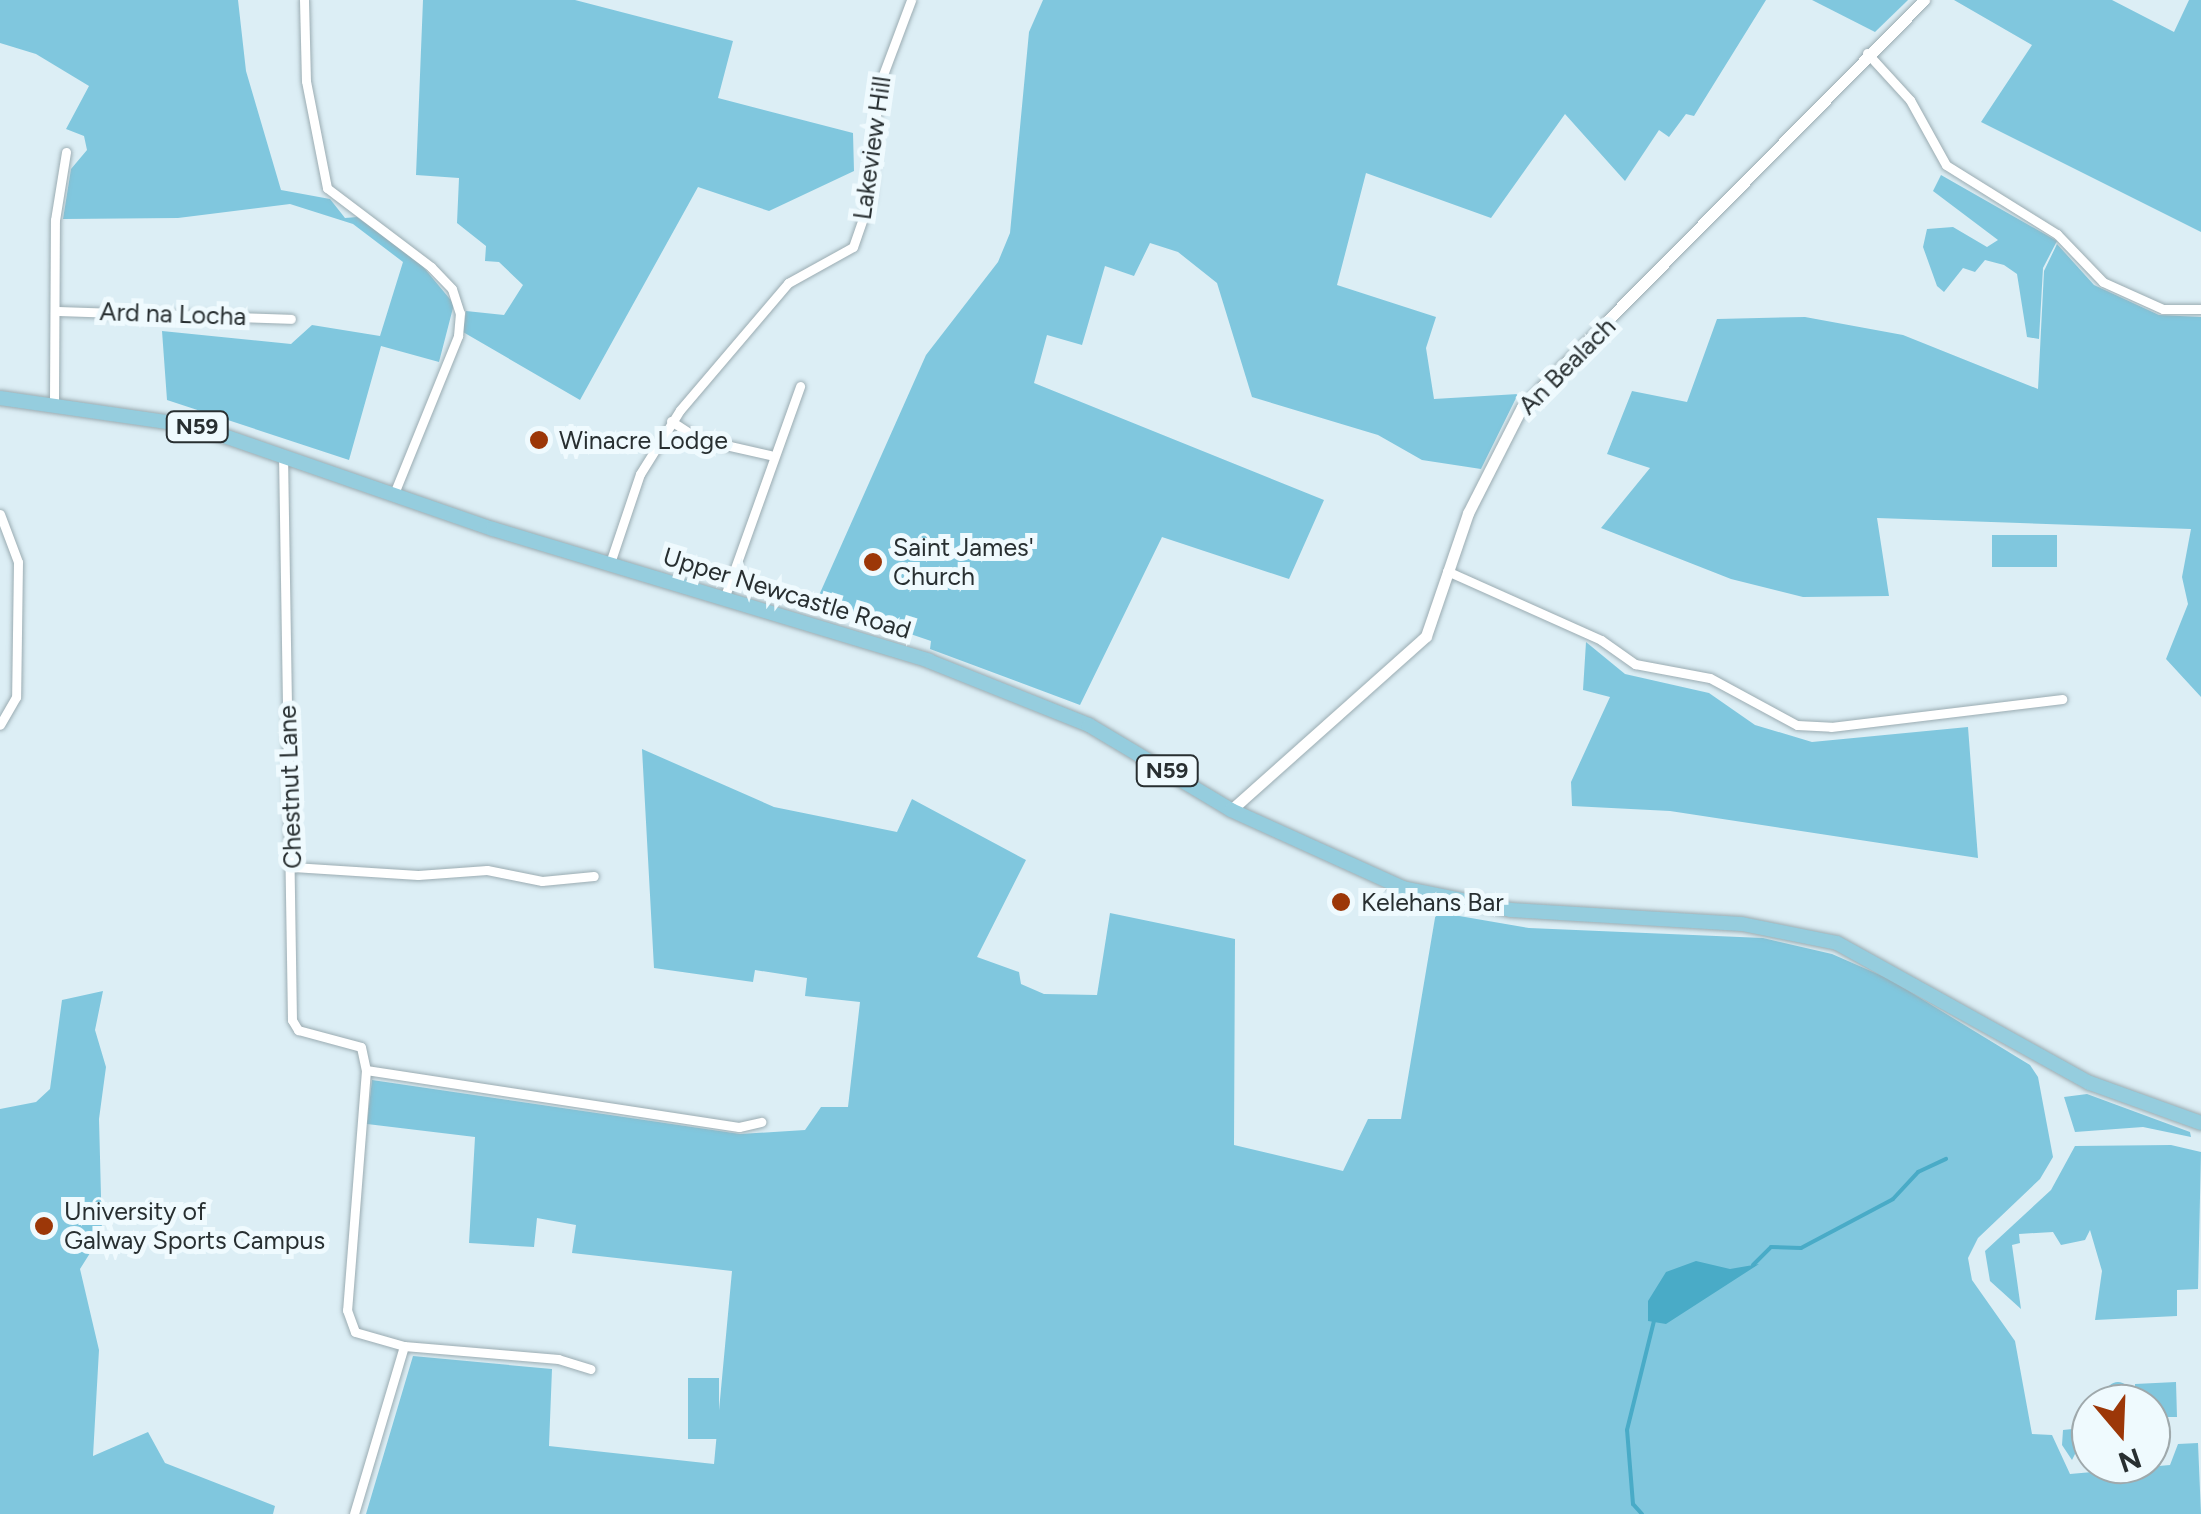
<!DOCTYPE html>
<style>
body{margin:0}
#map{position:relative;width:2201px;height:1514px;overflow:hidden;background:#dceef5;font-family:Figtree,sans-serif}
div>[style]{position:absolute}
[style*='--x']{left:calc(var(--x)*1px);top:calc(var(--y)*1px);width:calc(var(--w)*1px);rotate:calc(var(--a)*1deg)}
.green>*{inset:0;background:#80c7de;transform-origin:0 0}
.round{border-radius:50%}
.water>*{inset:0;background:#49abc7}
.stream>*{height:4px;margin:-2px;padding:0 2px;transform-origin:2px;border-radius:2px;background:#49abc7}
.roads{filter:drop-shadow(0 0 2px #9bacb2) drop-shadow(0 0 2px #9bacb2)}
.minor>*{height:9px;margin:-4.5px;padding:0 4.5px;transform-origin:4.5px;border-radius:4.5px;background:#fff}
.tertiary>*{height:11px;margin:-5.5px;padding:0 5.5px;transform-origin:5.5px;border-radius:5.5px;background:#fff}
.primary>*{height:14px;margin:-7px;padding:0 7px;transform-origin:7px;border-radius:7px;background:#95cdde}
.dots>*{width:28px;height:28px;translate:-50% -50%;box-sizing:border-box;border:5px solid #effafe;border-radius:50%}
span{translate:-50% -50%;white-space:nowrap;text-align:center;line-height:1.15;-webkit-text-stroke:10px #effafe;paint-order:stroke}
.shield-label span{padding:2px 8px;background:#effafe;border:2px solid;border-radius:8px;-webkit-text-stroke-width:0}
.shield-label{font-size:22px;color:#282f31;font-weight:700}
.street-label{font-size:25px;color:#282f31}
.poi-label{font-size:25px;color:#282f31}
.left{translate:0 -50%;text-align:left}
.north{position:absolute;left:2071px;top:1384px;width:100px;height:100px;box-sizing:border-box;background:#effafe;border:2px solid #9fa9ac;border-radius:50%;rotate:161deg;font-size:28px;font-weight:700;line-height:40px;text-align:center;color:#282f31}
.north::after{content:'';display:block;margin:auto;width:35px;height:45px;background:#9c3708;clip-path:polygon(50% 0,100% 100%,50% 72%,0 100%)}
</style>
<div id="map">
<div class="green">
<i style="clip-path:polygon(0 0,238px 0,246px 71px,281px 190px,330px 199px,345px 218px,357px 217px,420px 263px,454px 304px,439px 362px,381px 346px,349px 460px,167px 400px,162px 331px,291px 344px,312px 325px,380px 336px,403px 262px,353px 224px,290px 204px,178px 218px,63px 219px,71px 169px,87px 150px,84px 136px,66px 129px,89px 86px,36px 54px,0 43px)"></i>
<i style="clip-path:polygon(423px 0,575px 0,733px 41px,718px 98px,853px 133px,854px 171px,769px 211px,698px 187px,580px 400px,463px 332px,466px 311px,504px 315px,523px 285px,499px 262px,485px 261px,486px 246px,457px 223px,459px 178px,416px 175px)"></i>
<i style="clip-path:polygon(1043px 0,1766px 0,1694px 116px,1686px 114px,1669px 137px,1659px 130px,1625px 181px,1565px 114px,1491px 218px,1366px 173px,1337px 285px,1436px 317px,1426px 348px,1434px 399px,1518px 394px,1481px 469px,1422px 460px,1378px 435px,1252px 397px,1217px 283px,1178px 252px,1150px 243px,1134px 276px,1105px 266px,1082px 345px,1047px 335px,1034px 383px,1324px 500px,1289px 579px,1162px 537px,1080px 705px,930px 649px,931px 641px,816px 602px,926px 355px,998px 262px,1010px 233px,1029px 32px)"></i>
<i style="clip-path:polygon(1812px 0,1908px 0,1875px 32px)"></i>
<i style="clip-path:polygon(1954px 0,2112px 0,2174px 32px,2189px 0,2201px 0,2201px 232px,1981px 122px,2032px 45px)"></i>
<i style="clip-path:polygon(1941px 175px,2057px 241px,2043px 268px,2039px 339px,2027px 337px,2017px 274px,2004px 265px,1985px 260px,1975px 272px,1963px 268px,1944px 292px,1937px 286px,1923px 247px,1927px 229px,1953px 227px,1987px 247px,1998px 240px,1933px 191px)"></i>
<i style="clip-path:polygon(2057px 244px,2094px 285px,2159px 315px,2201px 317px,2201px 697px,2166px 659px,2188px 604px,2182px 577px,2191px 529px,1877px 518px,1889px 596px,1803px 597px,1731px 579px,1601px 528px,1650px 468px,1607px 454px,1632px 391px,1687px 402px,1717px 319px,1805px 317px,1903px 335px,2038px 389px,2044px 271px)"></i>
<i style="left:1992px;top:535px;width:65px;height:32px"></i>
<i style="clip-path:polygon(1586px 642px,1625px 674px,1709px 693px,1755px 725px,1812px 742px,1968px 727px,1978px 858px,1670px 811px,1572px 806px,1571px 782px,1610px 697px,1583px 690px)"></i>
<i style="clip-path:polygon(642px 749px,774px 807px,897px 832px,912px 799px,1026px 860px,977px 957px,1019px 972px,1021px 984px,1044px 994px,1097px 995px,1110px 913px,1235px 939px,1234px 1145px,1343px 1171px,1368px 1119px,1401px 1119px,1436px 912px,1529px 928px,1763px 938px,1832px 954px,1889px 979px,2030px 1065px,2038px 1077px,2053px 1157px,2040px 1179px,1978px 1238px,1968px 1258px,1972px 1280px,2015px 1341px,2032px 1434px,2052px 1435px,2070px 1474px,2170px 1465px,2178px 1444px,2198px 1443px,2201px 1514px,366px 1514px,413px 1356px,552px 1369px,549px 1446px,714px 1464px,732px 1271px,572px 1253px,576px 1225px,537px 1218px,534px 1247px,469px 1243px,475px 1137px,367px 1124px,372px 1080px,740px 1134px,805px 1130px,821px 1107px,848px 1107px,860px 1002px,805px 996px,807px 978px,755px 970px,753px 982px,654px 968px)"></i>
<i style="clip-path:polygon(103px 991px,95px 1030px,106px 1067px,99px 1119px,102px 1234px,80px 1269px,99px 1350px,93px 1456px,148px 1432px,165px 1463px,275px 1506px,273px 1514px,0 1514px,0 1109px,36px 1102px,50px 1089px,62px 1000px)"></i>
<i style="clip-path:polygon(2087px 1094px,2190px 1132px,2191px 1137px,2143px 1127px,2075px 1132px,2064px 1097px)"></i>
<i style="clip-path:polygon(2171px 1145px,2201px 1152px,2198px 1289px,2177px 1290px,2177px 1316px,2095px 1320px,2102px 1271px,2090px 1230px,2085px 1240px,2061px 1245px,2053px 1232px,2019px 1234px,2020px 1243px,2012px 1245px,2021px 1309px,1990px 1281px,1985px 1251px,2051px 1190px,2075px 1146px)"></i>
<i style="left:688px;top:1378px;width:31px;height:61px"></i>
<i class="round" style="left:2106px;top:1382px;width:24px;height:24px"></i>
<i style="clip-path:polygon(2176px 1382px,2177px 1417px,2151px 1417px,2151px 1404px,2135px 1404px,2135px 1384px)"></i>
<i style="clip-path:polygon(2091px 1427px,2091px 1442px,2079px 1446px,2072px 1460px,2062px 1445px,2063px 1430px)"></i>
</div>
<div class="water">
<i style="clip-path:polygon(1696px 1261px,1730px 1269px,1759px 1264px,1666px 1324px,1648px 1321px,1648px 1301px,1666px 1272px)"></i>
</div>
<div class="stream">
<i style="--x:1753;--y:1265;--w:25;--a:-45"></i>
<i style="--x:1771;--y:1247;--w:30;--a:2"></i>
<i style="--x:1801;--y:1248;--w:104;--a:-28"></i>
<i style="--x:1893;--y:1199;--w:37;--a:-47"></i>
<i style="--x:1918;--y:1172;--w:31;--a:-25"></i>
<i style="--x:1642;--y:1514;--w:13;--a:-132"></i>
<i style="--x:1633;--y:1504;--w:74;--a:-94.6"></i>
<i style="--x:1627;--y:1430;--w:112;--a:-76.1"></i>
</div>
<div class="roads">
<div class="minor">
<i style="--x:304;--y:0;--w:81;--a:88.6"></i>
<i style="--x:306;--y:81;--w:109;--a:78.9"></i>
<i style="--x:327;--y:188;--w:131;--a:37.2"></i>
<i style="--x:431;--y:267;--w:30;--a:46"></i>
<i style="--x:452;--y:289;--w:25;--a:72"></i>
<i style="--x:460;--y:313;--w:23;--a:95"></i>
<i style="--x:458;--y:336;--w:167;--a:112.1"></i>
<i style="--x:1867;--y:53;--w:64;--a:47.5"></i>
<i style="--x:1910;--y:100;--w:74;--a:61"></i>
<i style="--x:1946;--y:165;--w:131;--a:31.9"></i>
<i style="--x:2057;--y:234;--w:66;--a:46.2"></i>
<i style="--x:2103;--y:282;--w:66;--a:24.2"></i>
<i style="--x:2163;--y:309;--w:38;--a:0"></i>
<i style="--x:55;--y:311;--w:236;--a:1.9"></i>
<i style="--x:54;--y:401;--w:181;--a:-89.7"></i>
<i style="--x:55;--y:220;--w:69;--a:-80.8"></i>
<i style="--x:671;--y:421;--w:33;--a:33"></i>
<i style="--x:699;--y:439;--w:73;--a:12.7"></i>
<i style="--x:283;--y:454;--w:566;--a:89.09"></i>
<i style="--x:292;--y:1020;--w:12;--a:59"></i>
<i style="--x:298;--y:1030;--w:65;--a:15.1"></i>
<i style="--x:361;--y:1047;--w:24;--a:78"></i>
<i style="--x:366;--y:1070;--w:241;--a:94.5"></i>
<i style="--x:347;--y:1310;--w:23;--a:70"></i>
<i style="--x:355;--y:1332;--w:51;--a:15.9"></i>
<i style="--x:404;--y:1346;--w:175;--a:106.6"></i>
<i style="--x:0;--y:514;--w:51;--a:69.4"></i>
<i style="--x:18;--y:562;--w:135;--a:90.8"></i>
<i style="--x:16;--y:697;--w:32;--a:120"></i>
<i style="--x:610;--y:563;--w:94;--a:-71.4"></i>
<i style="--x:640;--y:474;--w:75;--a:-58"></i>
<i style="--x:680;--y:410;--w:167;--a:-49.6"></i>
<i style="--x:788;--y:283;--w:74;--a:-29"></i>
<i style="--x:853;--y:247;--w:52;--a:-70.9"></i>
<i style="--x:870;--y:198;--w:110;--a:-85.8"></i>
<i style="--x:878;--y:88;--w:94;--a:-69.4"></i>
<i style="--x:1447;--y:571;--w:169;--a:24.1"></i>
<i style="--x:1601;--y:640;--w:42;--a:35.2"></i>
<i style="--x:1635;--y:664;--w:76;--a:10.6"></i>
<i style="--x:1710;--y:678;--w:99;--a:28.4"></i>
<i style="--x:1797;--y:725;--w:34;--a:3"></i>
<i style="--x:1831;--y:727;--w:233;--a:-6.9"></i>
<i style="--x:725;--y:596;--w:223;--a:-70.3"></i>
<i style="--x:293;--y:867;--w:125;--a:3.7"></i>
<i style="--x:418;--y:875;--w:69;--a:-4.1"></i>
<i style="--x:487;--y:870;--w:56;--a:11.3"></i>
<i style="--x:542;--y:881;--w:52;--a:-5.5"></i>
<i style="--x:366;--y:1070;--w:377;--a:8.7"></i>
<i style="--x:739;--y:1127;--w:23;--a:-13"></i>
<i style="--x:404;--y:1346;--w:155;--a:4.8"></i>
<i style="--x:558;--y:1359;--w:34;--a:17"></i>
</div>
<div class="tertiary">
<i style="--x:1231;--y:810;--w:261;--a:-41.7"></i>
<i style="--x:1426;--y:636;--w:130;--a:-71.1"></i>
<i style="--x:1468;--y:513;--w:119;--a:-63"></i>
<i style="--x:1522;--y:407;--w:572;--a:-45.35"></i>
</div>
<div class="primary">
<i style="--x:0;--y:398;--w:197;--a:8.2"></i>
<i style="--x:195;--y:426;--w:315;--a:19.1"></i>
<i style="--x:493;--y:529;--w:456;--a:16.8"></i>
<i style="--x:929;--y:661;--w:172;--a:21.8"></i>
<i style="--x:1089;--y:725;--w:165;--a:30.9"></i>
<i style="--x:1231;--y:810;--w:189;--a:24.4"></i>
<i style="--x:1403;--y:888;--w:110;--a:11.5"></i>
<i style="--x:1511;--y:910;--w:231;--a:3.5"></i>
<i style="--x:1742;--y:924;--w:97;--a:11.3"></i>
<i style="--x:1837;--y:943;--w:289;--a:29"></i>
<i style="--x:2090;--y:1083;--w:118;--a:19.8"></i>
</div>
</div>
<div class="dots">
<i style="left:539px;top:440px;background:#9c3708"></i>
<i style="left:873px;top:562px;background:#9c3708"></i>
<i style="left:1341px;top:902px;background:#9c3708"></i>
<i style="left:44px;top:1226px;background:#9c3708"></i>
</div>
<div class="shield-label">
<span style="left:197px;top:427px">N59</span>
<span style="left:1167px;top:771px">N59</span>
</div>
<div class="street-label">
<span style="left:872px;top:148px;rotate:-82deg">Lakeview Hill</span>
<span style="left:173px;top:314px;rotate:2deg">Ard na Locha</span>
<span style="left:1567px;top:366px;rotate:-45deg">An Bealach</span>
<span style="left:787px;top:593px;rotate:17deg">Upper Newcastle Road</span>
<span style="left:290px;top:787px;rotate:-92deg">Chestnut Lane</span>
</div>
<div class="poi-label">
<span class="left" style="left:559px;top:440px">Winacre Lodge</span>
<span class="left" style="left:893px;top:562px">Saint James'<br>Church</span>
<span class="left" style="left:1361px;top:902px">Kelehans Bar</span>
<span class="left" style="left:64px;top:1226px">University of<br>Galway Sports Campus</span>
</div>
<div class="north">N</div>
</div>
